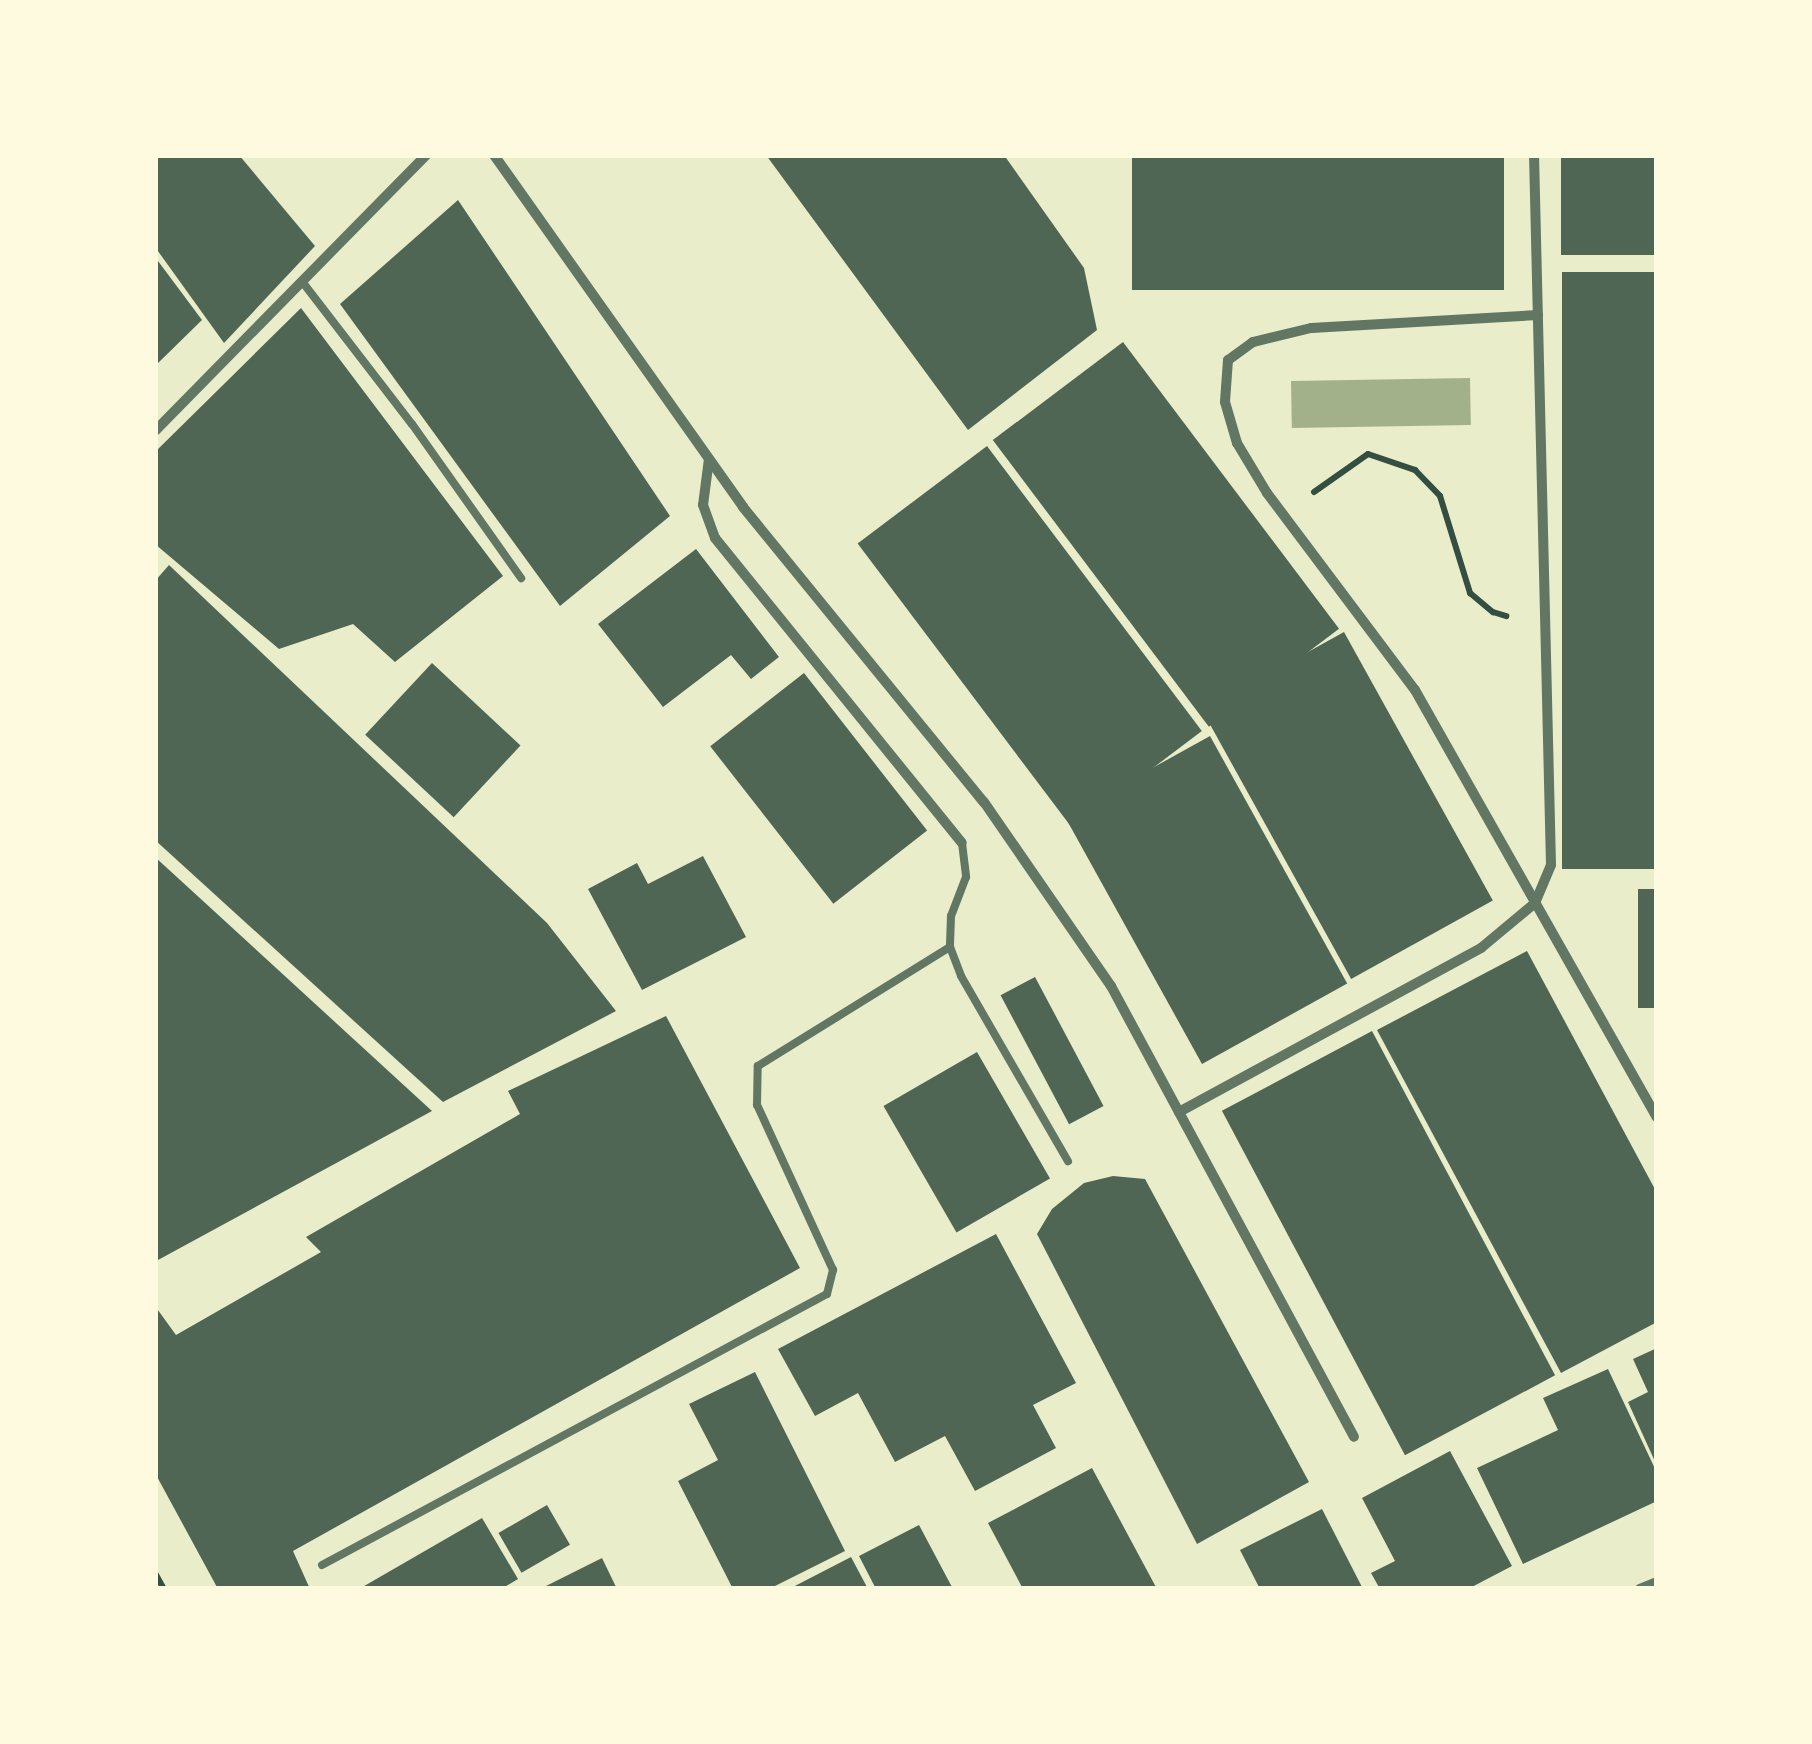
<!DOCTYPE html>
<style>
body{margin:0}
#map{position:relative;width:1812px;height:1744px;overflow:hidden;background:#e9edc9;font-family:"PT Serif",serif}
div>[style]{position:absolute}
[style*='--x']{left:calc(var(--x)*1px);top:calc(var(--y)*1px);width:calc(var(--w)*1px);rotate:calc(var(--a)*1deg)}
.water>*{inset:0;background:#a3b18a;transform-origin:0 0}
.building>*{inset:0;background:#4f6655;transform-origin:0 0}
.path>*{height:6px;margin:-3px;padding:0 3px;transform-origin:3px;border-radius:3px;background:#344e41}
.service>*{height:8px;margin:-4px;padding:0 4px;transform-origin:4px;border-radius:4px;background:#617663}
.minor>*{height:10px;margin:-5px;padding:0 5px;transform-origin:5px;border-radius:5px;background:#617663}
span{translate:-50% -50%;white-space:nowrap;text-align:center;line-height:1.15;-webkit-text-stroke:10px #fefae0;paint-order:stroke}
.frame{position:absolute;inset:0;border:158px solid #fefae0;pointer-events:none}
</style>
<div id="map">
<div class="water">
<i style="left:1470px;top:378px;width:47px;height:179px;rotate:89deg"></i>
</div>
<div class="building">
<i style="clip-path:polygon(155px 155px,239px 155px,315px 246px,224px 343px,155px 247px)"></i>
<i style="clip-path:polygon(766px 155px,1004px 155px,1084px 268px,1097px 330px,968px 430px)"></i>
<i style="left:1132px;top:155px;width:372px;height:135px"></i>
<i style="left:1561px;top:155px;width:96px;height:100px"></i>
<i style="clip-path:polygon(458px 200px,670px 516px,560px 606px,340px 304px)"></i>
<i style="clip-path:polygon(155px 257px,202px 320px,155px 366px)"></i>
<i style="left:1657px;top:272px;width:597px;height:95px;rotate:90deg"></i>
<i style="clip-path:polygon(301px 308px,503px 576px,395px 662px,353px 624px,279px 649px,155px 544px,155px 452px)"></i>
<i style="left:1123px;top:342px;width:359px;height:163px;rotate:53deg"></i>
<i style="left:987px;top:446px;width:357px;height:162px;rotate:53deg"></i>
<i style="clip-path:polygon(696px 549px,779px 657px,751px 679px,731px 655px,663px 707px,598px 624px)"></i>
<i style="clip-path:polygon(169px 565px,547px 923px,616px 1011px,443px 1102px,155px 840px,155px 581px)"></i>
<i style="left:1344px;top:632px;width:307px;height:162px;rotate:61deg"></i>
<i style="left:432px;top:663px;width:121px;height:98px;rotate:43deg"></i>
<i style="left:804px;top:673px;width:200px;height:119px;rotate:52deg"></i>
<i style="left:1210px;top:736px;width:283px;height:166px;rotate:61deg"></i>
<i style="clip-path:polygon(703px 856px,746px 937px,642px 990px,588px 889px,637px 863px,648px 884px)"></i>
<i style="clip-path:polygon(155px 857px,432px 1111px,158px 1260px,155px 1257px)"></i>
<i style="left:1638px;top:889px;width:19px;height:119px"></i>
<i style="clip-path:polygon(1527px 951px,1657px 1193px,1657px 1322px,1561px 1373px,1377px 1030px)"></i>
<i style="left:1035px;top:977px;width:146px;height:39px;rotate:62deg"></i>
<i style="clip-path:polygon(666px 1016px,800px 1268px,293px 1551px,310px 1589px,218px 1589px,155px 1473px,155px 1306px,176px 1335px,321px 1252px,306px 1237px,520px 1114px,508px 1091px)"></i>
<i style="left:1372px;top:1031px;width:390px;height:170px;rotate:62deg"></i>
<i style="left:977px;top:1052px;width:146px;height:108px;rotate:60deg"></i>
<i style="clip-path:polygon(1113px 1176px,1145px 1179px,1309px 1482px,1197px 1544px,1037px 1234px,1052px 1209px,1084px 1183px)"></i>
<i style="clip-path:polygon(996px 1234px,1076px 1383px,1033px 1405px,1056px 1448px,975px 1491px,945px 1436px,895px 1462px,858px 1393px,815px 1416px,778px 1349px)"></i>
<i style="clip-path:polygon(1657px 1348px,1657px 1466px,1628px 1402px,1648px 1392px,1633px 1359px)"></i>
<i style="clip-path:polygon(1608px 1369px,1657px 1473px,1657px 1501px,1523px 1564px,1477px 1468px,1558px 1430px,1543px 1398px)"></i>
<i style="clip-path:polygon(755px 1372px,845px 1551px,769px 1589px,733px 1589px,678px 1481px,718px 1460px,689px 1404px)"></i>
<i style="clip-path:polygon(1450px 1451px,1512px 1566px,1468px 1589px,1380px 1589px,1371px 1573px,1395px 1561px,1362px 1498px)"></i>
<i style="clip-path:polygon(1092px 1468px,1157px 1589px,1023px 1589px,988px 1523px)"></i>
<i style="left:547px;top:1505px;width:46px;height:56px;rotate:60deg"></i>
<i style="clip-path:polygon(1322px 1509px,1363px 1589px,1260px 1589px,1240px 1550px)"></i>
<i style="clip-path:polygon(482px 1518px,518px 1579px,501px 1589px,359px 1589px)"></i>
<i style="clip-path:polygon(919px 1525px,953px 1589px,876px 1589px,859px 1556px)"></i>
<i style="clip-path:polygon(851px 1557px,868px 1589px,789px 1589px)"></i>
<i style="clip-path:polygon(602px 1558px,617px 1589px,540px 1589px)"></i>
</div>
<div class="path">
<i style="--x:1314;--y:492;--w:66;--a:-35.1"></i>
<i style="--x:1368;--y:454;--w:50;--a:18.8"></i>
<i style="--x:1415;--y:470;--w:36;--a:46"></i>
<i style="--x:1440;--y:496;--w:102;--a:72.8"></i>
<i style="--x:1470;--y:593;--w:30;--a:40"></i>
<i style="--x:1493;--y:612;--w:14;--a:17"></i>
<i style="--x:155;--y:1573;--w:18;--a:61"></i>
</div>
<div class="service">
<i style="--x:304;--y:284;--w:177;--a:52.4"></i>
<i style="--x:412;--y:424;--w:189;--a:54.7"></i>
<i style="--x:962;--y:843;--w:34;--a:83"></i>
<i style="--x:966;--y:877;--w:42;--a:111"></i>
<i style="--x:951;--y:916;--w:31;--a:92"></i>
<i style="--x:950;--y:947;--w:31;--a:69"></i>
<i style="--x:961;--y:976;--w:214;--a:60"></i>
<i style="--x:322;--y:1565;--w:573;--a:-28.22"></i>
<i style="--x:827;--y:1294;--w:25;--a:-76"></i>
<i style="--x:833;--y:1270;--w:182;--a:-114.7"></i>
<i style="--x:757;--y:1105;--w:39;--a:-89"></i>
<i style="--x:758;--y:1066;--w:226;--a:-31.8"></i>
</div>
<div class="minor">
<i style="--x:494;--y:155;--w:431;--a:54.7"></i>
<i style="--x:743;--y:507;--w:381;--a:50.8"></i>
<i style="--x:984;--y:802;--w:224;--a:55.4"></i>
<i style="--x:1111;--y:986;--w:512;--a:61.68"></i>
<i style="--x:1538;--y:315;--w:227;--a:176.7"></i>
<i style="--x:1311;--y:328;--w:60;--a:166.4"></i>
<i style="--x:1253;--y:342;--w:31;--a:144"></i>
<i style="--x:1228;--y:360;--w:42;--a:94.1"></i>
<i style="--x:1225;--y:402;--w:43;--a:73.7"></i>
<i style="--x:1237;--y:443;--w:58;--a:59"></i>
<i style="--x:1267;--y:493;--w:246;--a:53.1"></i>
<i style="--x:1415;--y:690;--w:491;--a:60.5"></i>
<i style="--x:155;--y:431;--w:387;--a:-45.5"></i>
<i style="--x:709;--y:459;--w:46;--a:97.4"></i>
<i style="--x:703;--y:505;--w:35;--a:70"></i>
<i style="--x:715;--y:538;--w:392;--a:51"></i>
<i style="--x:1179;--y:1112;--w:344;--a:-28.5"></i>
<i style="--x:1481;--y:948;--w:70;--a:-39.8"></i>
<i style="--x:1535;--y:903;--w:41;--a:-67.2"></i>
<i style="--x:1551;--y:865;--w:710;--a:-91.37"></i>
<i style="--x:1640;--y:1589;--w:18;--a:-22"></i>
</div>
<div class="frame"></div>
</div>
